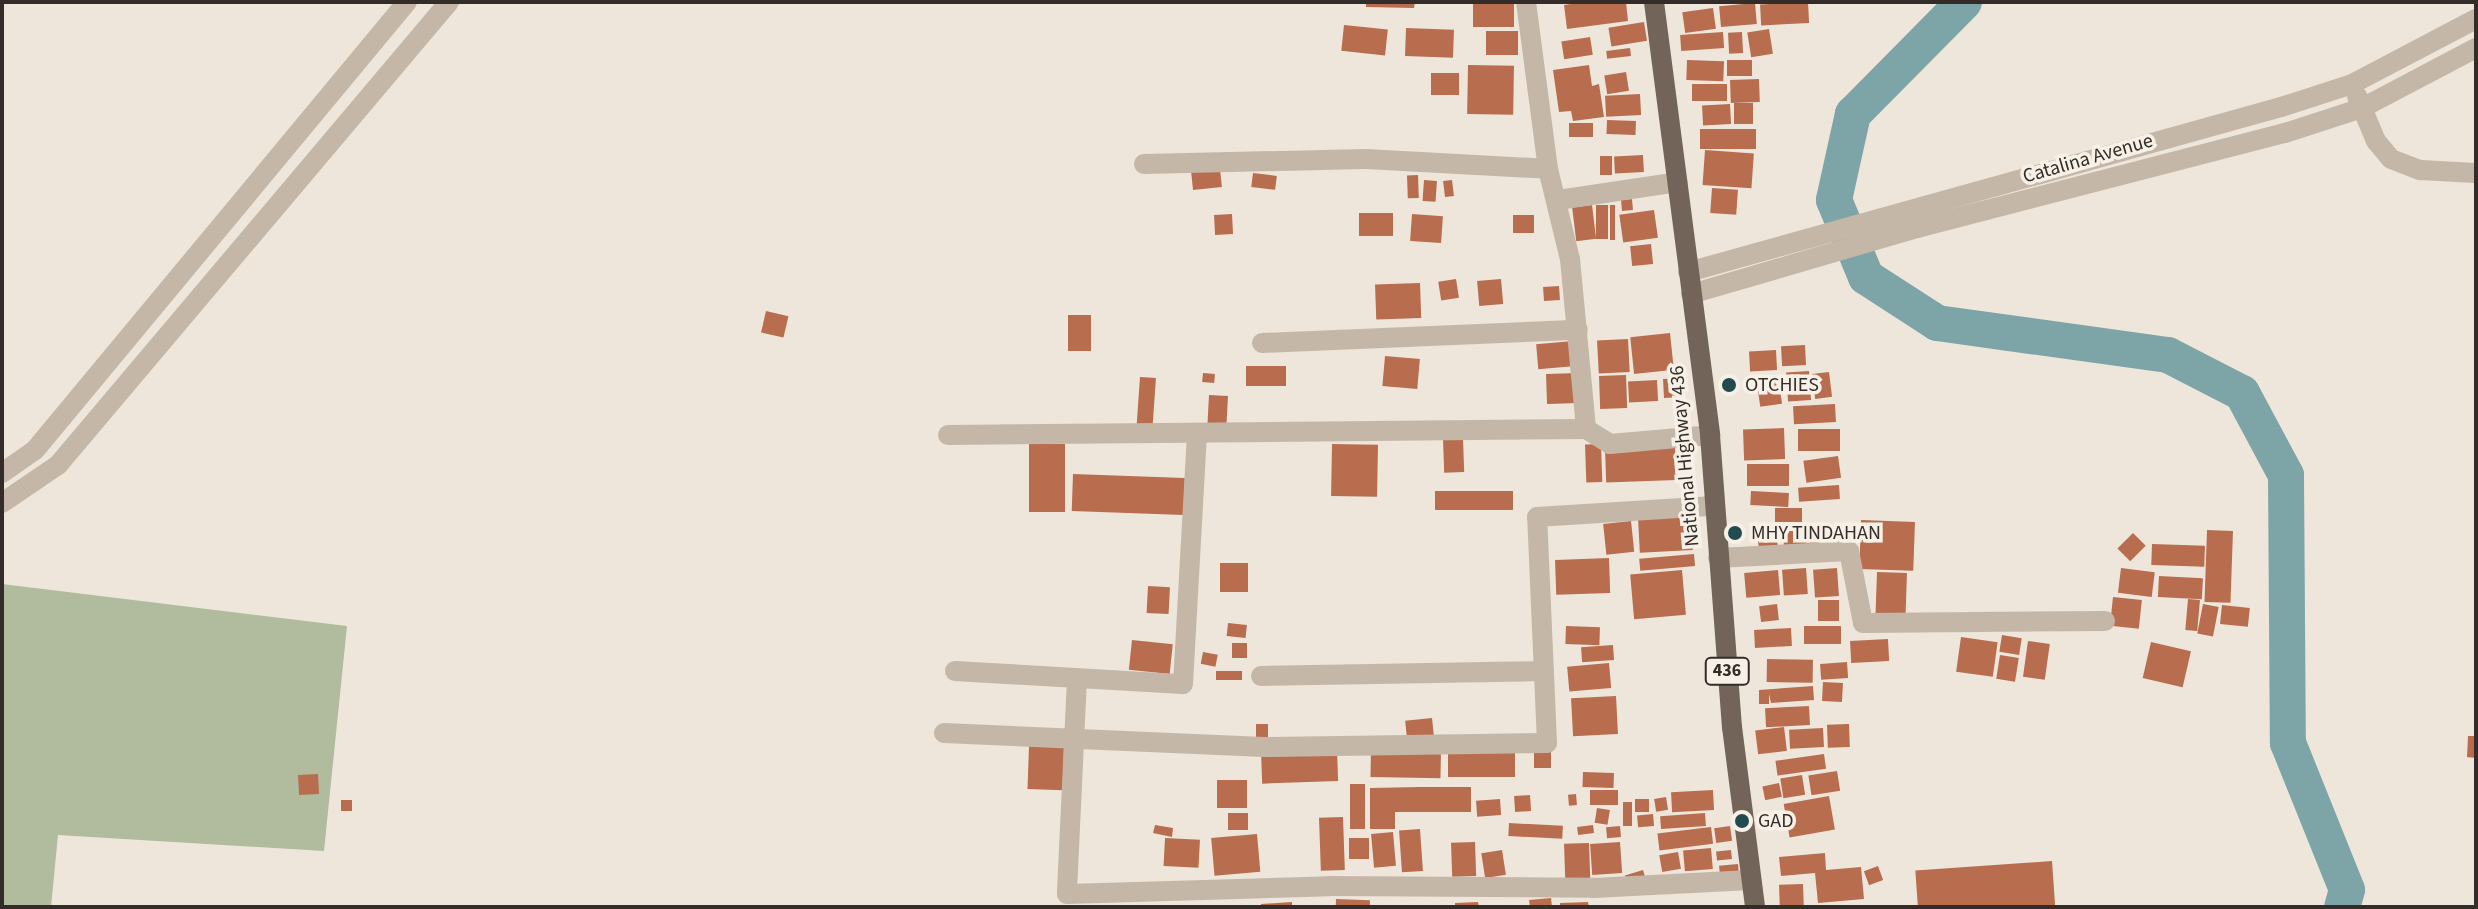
<!DOCTYPE html>
<style>
body{margin:0}
#map{position:relative;width:2478px;height:909px;overflow:hidden;background:#eee6db;font-family:"Source Sans 3",sans-serif}
div>[style]{position:absolute}
[style*='--x']{left:calc(var(--x)*1px);top:calc(var(--y)*1px);width:calc(var(--w)*1px);rotate:calc(var(--a)*1deg)}
.green>*{inset:0;background:#b0bc9d}
.river>*{height:36px;margin:-18px;padding:0 18px;transform-origin:18px;border-radius:18px;background:#7da5a8}
.building>*{inset:0;background:#b86d4f;transform-origin:0 0}
.minor>*{height:20px;margin:-10px;padding:0 10px;transform-origin:10px;border-radius:10px;background:#c5b7a8}
.major>*{height:20px;margin:-10px;padding:0 10px;transform-origin:10px;border-radius:10px;background:#73645a}
.dots>*{width:22px;height:22px;translate:-50% -50%;box-sizing:border-box;border:4px solid #f7f0e7;border-radius:50%}
span{translate:-50% -50%;white-space:nowrap;text-align:center;line-height:1.15;-webkit-text-stroke:7px #f7f0e7;paint-order:stroke}
.shield-label span{padding:2px 6px;background:#f7f0e7;border:2px solid;border-radius:6px;-webkit-text-stroke-width:0}
.shield-label{font-size:18px;color:#332c28;font-weight:700}
.street-label{font-size:20px;color:#332c28}
.poi-label{font-size:20px;color:#332c28}
.left{translate:0 -50%;text-align:left}
.frame{position:absolute;inset:0;border:4px solid #332c28;pointer-events:none}
</style>
<div id="map">
<div class="green">
<i style="clip-path:polygon(2px 584px,347px 626px,324px 851px,58px 835px,51px 907px,2px 907px)"></i>
</div>
<div class="river">
<i style="--x:1964;--y:2;--w:158;--a:134.7"></i>
<i style="--x:1853;--y:114;--w:88;--a:102.5"></i>
<i style="--x:1834;--y:200;--w:83;--a:67.4"></i>
<i style="--x:1866;--y:277;--w:85;--a:32.9"></i>
<i style="--x:1937;--y:323;--w:233;--a:7.9"></i>
<i style="--x:2168;--y:355;--w:83;--a:27.2"></i>
<i style="--x:2242;--y:393;--w:93;--a:61.8"></i>
<i style="--x:2286;--y:475;--w:268;--a:89.6"></i>
<i style="--x:2288;--y:743;--w:158;--a:68.1"></i>
<i style="--x:2347;--y:890;--w:18;--a:106"></i>
</div>
<div class="building">
<i style="clip-path:polygon(1366px 2px,1415px 2px,1414px 8px,1366px 7px)"></i>
<i style="left:1473px;top:2px;width:41px;height:25px"></i>
<i style="clip-path:polygon(1584px 2px,1626px 2px,1628px 21px,1567px 29px,1564px 5px)"></i>
<i style="left:1808px;top:2px;width:21px;height:48px;rotate:87deg"></i>
<i style="left:1755px;top:3px;width:21px;height:36px;rotate:85deg"></i>
<i style="left:1713px;top:8px;width:21px;height:31px;rotate:82deg"></i>
<i style="left:1644px;top:22px;width:19px;height:36px;rotate:81deg"></i>
<i style="left:1344px;top:25px;width:44px;height:26px;rotate:6deg"></i>
<i style="left:1406px;top:28px;width:48px;height:28px;rotate:2deg"></i>
<i style="left:1769px;top:29px;width:25px;height:22px;rotate:81deg"></i>
<i style="left:1486px;top:31px;width:32px;height:24px"></i>
<i style="left:1723px;top:32px;width:16px;height:43px;rotate:86deg"></i>
<i style="left:1742px;top:32px;width:21px;height:14px;rotate:87deg"></i>
<i style="left:1590px;top:37px;width:18px;height:29px;rotate:81deg"></i>
<i style="left:1630px;top:48px;width:8px;height:24px;rotate:83deg"></i>
<i style="left:1687px;top:60px;width:37px;height:20px;rotate:2deg"></i>
<i style="left:1727px;top:60px;width:25px;height:16px"></i>
<i style="left:1468px;top:65px;width:46px;height:49px;rotate:1deg"></i>
<i style="clip-path:polygon(1589px 65px,1592px 86px,1599px 84px,1604px 117px,1573px 121px,1571px 111px,1559px 112px,1553px 70px)"></i>
<i style="left:1626px;top:72px;width:19px;height:22px;rotate:81deg"></i>
<i style="left:1431px;top:73px;width:28px;height:22px"></i>
<i style="left:1759px;top:79px;width:23px;height:29px;rotate:88deg"></i>
<i style="left:1727px;top:84px;width:17px;height:35px;rotate:90deg"></i>
<i style="left:1640px;top:94px;width:21px;height:35px;rotate:87deg"></i>
<i style="left:1753px;top:103px;width:21px;height:19px;rotate:90deg"></i>
<i style="left:1730px;top:104px;width:20px;height:28px;rotate:87deg"></i>
<i style="left:1607px;top:120px;width:29px;height:14px;rotate:2deg"></i>
<i style="left:1593px;top:123px;width:14px;height:24px;rotate:90deg"></i>
<i style="left:1756px;top:129px;width:20px;height:56px;rotate:90deg"></i>
<i style="left:1705px;top:150px;width:49px;height:35px;rotate:4deg"></i>
<i style="left:1643px;top:155px;width:17px;height:29px;rotate:87deg"></i>
<i style="left:1600px;top:156px;width:12px;height:19px"></i>
<i style="left:1220px;top:169px;width:18px;height:29px;rotate:84deg"></i>
<i style="left:1253px;top:173px;width:24px;height:14px;rotate:7deg"></i>
<i style="left:1418px;top:175px;width:23px;height:11px;rotate:88deg"></i>
<i style="left:1424px;top:180px;width:13px;height:21px;rotate:4deg"></i>
<i style="left:1452px;top:180px;width:16px;height:9px;rotate:83deg"></i>
<i style="left:1712px;top:188px;width:26px;height:25px;rotate:4deg"></i>
<i style="left:1632px;top:199px;width:11px;height:11px;rotate:85deg"></i>
<i style="left:1592px;top:205px;width:34px;height:20px;rotate:83deg"></i>
<i style="left:1596px;top:205px;width:12px;height:34px"></i>
<i style="left:1610px;top:205px;width:5px;height:35px"></i>
<i style="left:1654px;top:210px;width:28px;height:35px;rotate:82deg"></i>
<i style="left:1359px;top:213px;width:34px;height:23px"></i>
<i style="left:1232px;top:214px;width:20px;height:18px;rotate:87deg"></i>
<i style="left:1412px;top:214px;width:31px;height:27px;rotate:4deg"></i>
<i style="left:1513px;top:215px;width:21px;height:18px"></i>
<i style="left:1651px;top:244px;width:20px;height:21px;rotate:84deg"></i>
<i style="left:1456px;top:279px;width:19px;height:18px;rotate:81deg"></i>
<i style="left:1501px;top:279px;width:25px;height:24px;rotate:85deg"></i>
<i style="left:1420px;top:283px;width:35px;height:45px;rotate:88deg"></i>
<i style="left:1559px;top:286px;width:14px;height:16px;rotate:86deg"></i>
<i style="left:766px;top:311px;width:23px;height:22px;rotate:13deg"></i>
<i style="left:1068px;top:315px;width:23px;height:36px"></i>
<i style="left:1670px;top:333px;width:37px;height:40px;rotate:84deg"></i>
<i style="left:1628px;top:339px;width:33px;height:31px;rotate:87deg"></i>
<i style="left:1573px;top:341px;width:25px;height:37px;rotate:85deg"></i>
<i style="left:1805px;top:345px;width:20px;height:24px;rotate:87deg"></i>
<i style="left:1776px;top:350px;width:20px;height:27px;rotate:87deg"></i>
<i style="left:1385px;top:356px;width:35px;height:30px;rotate:5deg"></i>
<i style="left:1286px;top:366px;width:20px;height:40px;rotate:90deg"></i>
<i style="left:1809px;top:371px;width:29px;height:23px;rotate:86deg"></i>
<i style="left:1829px;top:372px;width:25px;height:17px;rotate:83deg"></i>
<i style="left:1203px;top:373px;width:12px;height:9px;rotate:5deg"></i>
<i style="left:1578px;top:373px;width:30px;height:32px;rotate:88deg"></i>
<i style="left:1626px;top:375px;width:33px;height:27px;rotate:88deg"></i>
<i style="left:1778px;top:375px;width:29px;height:22px;rotate:82deg"></i>
<i style="left:1140px;top:377px;width:16px;height:51px;rotate:4deg"></i>
<i style="left:1681px;top:378px;width:19px;height:18px;rotate:87deg"></i>
<i style="left:1657px;top:380px;width:21px;height:29px;rotate:87deg"></i>
<i style="left:1209px;top:395px;width:19px;height:35px;rotate:3deg"></i>
<i style="left:1835px;top:404px;width:18px;height:42px;rotate:87deg"></i>
<i style="left:1784px;top:428px;width:31px;height:41px;rotate:88deg"></i>
<i style="left:1798px;top:429px;width:42px;height:22px"></i>
<i style="left:1463px;top:438px;width:34px;height:20px;rotate:88deg"></i>
<i style="left:1029px;top:444px;width:36px;height:68px"></i>
<i style="left:1332px;top:444px;width:46px;height:52px;rotate:1deg"></i>
<i style="left:1601px;top:444px;width:38px;height:16px;rotate:88deg"></i>
<i style="left:1675px;top:447px;width:33px;height:70px;rotate:88deg"></i>
<i style="left:1838px;top:456px;width:22px;height:35px;rotate:82deg"></i>
<i style="left:1747px;top:464px;width:42px;height:22px"></i>
<i style="left:1073px;top:474px;width:112px;height:37px;rotate:2deg"></i>
<i style="left:1839px;top:485px;width:14px;height:41px;rotate:86deg"></i>
<i style="left:1435px;top:491px;width:78px;height:19px"></i>
<i style="left:1751px;top:491px;width:38px;height:14px;rotate:3deg"></i>
<i style="left:1802px;top:508px;width:14px;height:27px;rotate:90deg"></i>
<i style="left:1691px;top:516px;width:34px;height:53px;rotate:87deg"></i>
<i style="left:1861px;top:520px;width:54px;height:49px;rotate:2deg"></i>
<i style="left:1631px;top:521px;width:31px;height:28px;rotate:84deg"></i>
<i style="left:1775px;top:526px;width:22px;height:19px;rotate:82deg"></i>
<i style="left:1821px;top:527px;width:22px;height:38px;rotate:87deg"></i>
<i style="left:2207px;top:530px;width:26px;height:72px;rotate:2deg"></i>
<i style="left:2133px;top:533px;width:18px;height:22px;rotate:45deg"></i>
<i style="left:2152px;top:544px;width:53px;height:21px;rotate:2deg"></i>
<i style="left:1694px;top:554px;width:12px;height:55px;rotate:85deg"></i>
<i style="left:1609px;top:558px;width:35px;height:54px;rotate:88deg"></i>
<i style="left:1220px;top:563px;width:28px;height:29px"></i>
<i style="left:1806px;top:568px;width:26px;height:24px;rotate:86deg"></i>
<i style="left:1837px;top:568px;width:28px;height:24px;rotate:86deg"></i>
<i style="left:2121px;top:568px;width:34px;height:25px;rotate:7deg"></i>
<i style="left:1682px;top:570px;width:45px;height:52px;rotate:85deg"></i>
<i style="left:1778px;top:570px;width:25px;height:34px;rotate:85deg"></i>
<i style="left:1877px;top:572px;width:30px;height:43px;rotate:2deg"></i>
<i style="left:2159px;top:576px;width:44px;height:21px;rotate:3deg"></i>
<i style="left:1148px;top:586px;width:22px;height:27px;rotate:3deg"></i>
<i style="left:2113px;top:597px;width:29px;height:29px;rotate:6deg"></i>
<i style="left:2188px;top:599px;width:12px;height:31px;rotate:5deg"></i>
<i style="left:1818px;top:600px;width:21px;height:21px"></i>
<i style="left:1777px;top:604px;width:16px;height:18px;rotate:83deg"></i>
<i style="left:2203px;top:604px;width:16px;height:30px;rotate:11deg"></i>
<i style="left:2222px;top:605px;width:28px;height:19px;rotate:6deg"></i>
<i style="left:1228px;top:623px;width:19px;height:13px;rotate:6deg"></i>
<i style="left:1566px;top:626px;width:34px;height:18px;rotate:2deg"></i>
<i style="left:1804px;top:626px;width:37px;height:18px"></i>
<i style="left:1791px;top:628px;width:18px;height:37px;rotate:87deg"></i>
<i style="left:2002px;top:635px;width:20px;height:17px;rotate:9deg"></i>
<i style="left:1961px;top:637px;width:37px;height:35px;rotate:8deg"></i>
<i style="left:1888px;top:639px;width:22px;height:38px;rotate:87deg"></i>
<i style="left:1132px;top:640px;width:41px;height:30px;rotate:6deg"></i>
<i style="left:2028px;top:641px;width:22px;height:36px;rotate:8deg"></i>
<i style="left:2151px;top:642px;width:41px;height:37px;rotate:13deg"></i>
<i style="left:1247px;top:643px;width:15px;height:15px;rotate:90deg"></i>
<i style="left:1613px;top:645px;width:15px;height:32px;rotate:86deg"></i>
<i style="left:1203px;top:652px;width:15px;height:12px;rotate:11deg"></i>
<i style="left:2000px;top:655px;width:19px;height:24px;rotate:9deg"></i>
<i style="left:1767px;top:659px;width:46px;height:23px;rotate:1deg"></i>
<i style="left:1847px;top:662px;width:16px;height:27px;rotate:86deg"></i>
<i style="left:1609px;top:663px;width:25px;height:42px;rotate:85deg"></i>
<i style="left:1216px;top:671px;width:26px;height:9px"></i>
<i style="left:1823px;top:682px;width:20px;height:19px;rotate:3deg"></i>
<i style="clip-path:polygon(1813px 686px,1814px 700px,1771px 703px,1769px 694px,1769px 704px,1759px 704px,1759px 690px)"></i>
<i style="left:1616px;top:696px;width:38px;height:45px;rotate:87deg"></i>
<i style="left:1809px;top:706px;width:19px;height:44px;rotate:87deg"></i>
<i style="left:1432px;top:718px;width:19px;height:27px;rotate:84deg"></i>
<i style="left:1256px;top:724px;width:12px;height:15px"></i>
<i style="left:1849px;top:724px;width:23px;height:22px;rotate:88deg"></i>
<i style="left:1784px;top:727px;width:24px;height:29px;rotate:83deg"></i>
<i style="left:1823px;top:728px;width:19px;height:34px;rotate:87deg"></i>
<i style="clip-path:polygon(2468px 736px,2476px 736px,2476px 758px,2467px 757px)"></i>
<i style="left:1029px;top:746px;width:35px;height:43px;rotate:2deg"></i>
<i style="left:1371px;top:748px;width:70px;height:29px;rotate:1deg"></i>
<i style="left:1551px;top:748px;width:20px;height:17px;rotate:90deg"></i>
<i style="left:1337px;top:749px;width:32px;height:76px;rotate:88deg"></i>
<i style="left:1448px;top:749px;width:67px;height:28px"></i>
<i style="left:1824px;top:754px;width:15px;height:49px;rotate:82deg"></i>
<i style="left:1837px;top:771px;width:20px;height:29px;rotate:81deg"></i>
<i style="left:1583px;top:772px;width:31px;height:15px;rotate:2deg"></i>
<i style="left:318px;top:774px;width:20px;height:20px;rotate:87deg"></i>
<i style="left:1802px;top:775px;width:20px;height:22px;rotate:81deg"></i>
<i style="left:1247px;top:780px;width:28px;height:30px;rotate:90deg"></i>
<i style="left:1779px;top:783px;width:14px;height:17px;rotate:78deg"></i>
<i style="left:1350px;top:784px;width:15px;height:45px"></i>
<i style="clip-path:polygon(1420px 787px,1471px 787px,1471px 812px,1395px 812px,1395px 829px,1370px 829px,1370px 788px)"></i>
<i style="left:1590px;top:790px;width:28px;height:15px"></i>
<i style="left:1713px;top:790px;width:20px;height:42px;rotate:87deg"></i>
<i style="left:1576px;top:794px;width:11px;height:8px;rotate:85deg"></i>
<i style="left:1530px;top:795px;width:16px;height:16px;rotate:86deg"></i>
<i style="left:1829px;top:796px;width:34px;height:46px;rotate:80deg"></i>
<i style="left:1666px;top:797px;width:13px;height:12px;rotate:81deg"></i>
<i style="left:1500px;top:799px;width:16px;height:24px;rotate:86deg"></i>
<i style="left:1635px;top:799px;width:14px;height:13px"></i>
<i style="left:341px;top:800px;width:11px;height:11px"></i>
<i style="left:1623px;top:802px;width:9px;height:24px"></i>
<i style="left:1597px;top:808px;width:13px;height:15px;rotate:9deg"></i>
<i style="left:1228px;top:813px;width:20px;height:17px"></i>
<i style="left:1705px;top:813px;width:13px;height:45px;rotate:86deg"></i>
<i style="left:1653px;top:814px;width:12px;height:16px;rotate:85deg"></i>
<i style="left:1343px;top:817px;width:53px;height:24px;rotate:88deg"></i>
<i style="left:1509px;top:823px;width:54px;height:13px;rotate:3deg"></i>
<i style="clip-path:polygon(1155px 825px,1173px 828px,1172px 837px,1153px 833px)"></i>
<i style="left:1593px;top:825px;width:8px;height:16px;rotate:83deg"></i>
<i style="left:1620px;top:826px;width:11px;height:14px;rotate:85deg"></i>
<i style="left:1730px;top:826px;width:15px;height:16px;rotate:82deg"></i>
<i style="left:1711px;top:827px;width:17px;height:54px;rotate:83deg"></i>
<i style="left:1420px;top:829px;width:42px;height:21px;rotate:86deg"></i>
<i style="left:1393px;top:832px;width:34px;height:22px;rotate:85deg"></i>
<i style="left:1257px;top:834px;width:38px;height:46px;rotate:85deg"></i>
<i style="left:1165px;top:838px;width:35px;height:28px;rotate:3deg"></i>
<i style="left:1349px;top:838px;width:20px;height:21px"></i>
<i style="left:1475px;top:842px;width:34px;height:24px;rotate:88deg"></i>
<i style="left:1620px;top:842px;width:31px;height:30px;rotate:86deg"></i>
<i style="left:1589px;top:843px;width:35px;height:25px;rotate:88deg"></i>
<i style="left:1711px;top:848px;width:21px;height:28px;rotate:85deg"></i>
<i style="left:1502px;top:850px;width:25px;height:21px;rotate:81deg"></i>
<i style="left:1731px;top:850px;width:9px;height:15px;rotate:84deg"></i>
<i style="left:1678px;top:852px;width:17px;height:19px;rotate:80deg"></i>
<i style="clip-path:polygon(1825px 853px,1826px 870px,1861px 867px,1864px 899px,1818px 903px,1815px 873px,1781px 876px,1779px 857px)"></i>
<i style="left:2052px;top:861px;width:46px;height:137px;rotate:86deg"></i>
<i style="left:1738px;top:864px;width:12px;height:19px;rotate:85deg"></i>
<i style="left:1878px;top:866px;width:15px;height:15px;rotate:70deg"></i>
<i style="left:1643px;top:870px;width:10px;height:19px;rotate:73deg"></i>
<i style="left:1803px;top:884px;width:23px;height:24px;rotate:88deg"></i>
<i style="clip-path:polygon(1551px 898px,1552px 907px,1530px 907px,1529px 900px)"></i>
<i style="left:1336px;top:899px;width:34px;height:8px;rotate:2deg"></i>
<i style="clip-path:polygon(1292px 902px,1292px 907px,1261px 907px,1261px 904px)"></i>
<i style="clip-path:polygon(1478px 902px,1479px 907px,1455px 907px,1455px 903px)"></i>
<i style="clip-path:polygon(1588px 902px,1589px 907px,1560px 907px,1560px 903px)"></i>
</div>
<div class="minor">
<i style="--x:1526;--y:2;--w:168;--a:82.5"></i>
<i style="--x:1548;--y:169;--w:93;--a:76.3"></i>
<i style="--x:1570;--y:259;--w:171;--a:84.6"></i>
<i style="--x:2357;--y:96;--w:49;--a:67.1"></i>
<i style="--x:2376;--y:141;--w:23;--a:50"></i>
<i style="--x:2391;--y:159;--w:31;--a:21"></i>
<i style="--x:2420;--y:170;--w:56;--a:3.1"></i>
<i style="--x:1144;--y:164;--w:222;--a:-1.3"></i>
<i style="--x:1366;--y:159;--w:182;--a:3.1"></i>
<i style="--x:1558;--y:200;--w:121;--a:-8.5"></i>
<i style="--x:1688;--y:272;--w:616;--a:-15.55"></i>
<i style="--x:2281;--y:107;--w:75;--a:-17.9"></i>
<i style="--x:2352;--y:84;--w:140;--a:-27.7"></i>
<i style="--x:1691;--y:294;--w:235;--a:-16.3"></i>
<i style="--x:1917;--y:228;--w:380;--a:-14.5"></i>
<i style="--x:2285;--y:133;--w:81;--a:-18"></i>
<i style="--x:2362;--y:108;--w:129;--a:-27.8"></i>
<i style="--x:1262;--y:343;--w:316;--a:-2.4"></i>
<i style="--x:948;--y:435;--w:638;--a:-0.54"></i>
<i style="--x:1586;--y:429;--w:28;--a:32"></i>
<i style="--x:1610;--y:444;--w:100;--a:-5.1"></i>
<i style="--x:2;--y:473;--w:40;--a:-34.9"></i>
<i style="--x:35;--y:450;--w:582;--a:-50.3"></i>
<i style="--x:2;--y:503;--w:68;--a:-34.2"></i>
<i style="--x:58;--y:465;--w:606;--a:-49.82"></i>
<i style="--x:1718;--y:558;--w:131;--a:-3.1"></i>
<i style="--x:1849;--y:551;--w:73;--a:79"></i>
<i style="--x:1863;--y:623;--w:242;--a:-0.5"></i>
<i style="--x:955;--y:671;--w:228;--a:3.3"></i>
<i style="--x:1183;--y:684;--w:250;--a:-86.8"></i>
<i style="--x:1261;--y:676;--w:283;--a:-1"></i>
<i style="--x:1077;--y:679;--w:215;--a:92.7"></i>
<i style="--x:1067;--y:894;--w:263;--a:-1.7"></i>
<i style="--x:1330;--y:886;--w:264;--a:0.4"></i>
<i style="--x:1594;--y:888;--w:157;--a:-2.9"></i>
<i style="--x:944;--y:733;--w:320;--a:2.5"></i>
<i style="--x:1264;--y:747;--w:283;--a:-0.8"></i>
<i style="--x:1547;--y:743;--w:226;--a:-92.5"></i>
<i style="--x:1537;--y:517;--w:177;--a:-3.6"></i>
</div>
<div class="major">
<i style="--x:1654;--y:2;--w:437;--a:82.6"></i>
<i style="--x:1710;--y:435;--w:293;--a:85.7"></i>
<i style="--x:1732;--y:727;--w:181;--a:82.7"></i>
</div>
<div class="dots">
<i style="left:1729px;top:385px;background:#224b50"></i>
<i style="left:1735px;top:533px;background:#224b50"></i>
<i style="left:1742px;top:821px;background:#224b50"></i>
</div>
<div class="shield-label">
<span style="left:1727px;top:671px">436</span>
</div>
<div class="street-label">
<span style="left:2088px;top:159px;rotate:-16deg">Catalina Avenue</span>
<span style="left:1685px;top:456px;rotate:-95deg">National Highway 436</span>
</div>
<div class="poi-label">
<span class="left" style="left:1745px;top:385px">OTCHIES</span>
<span class="left" style="left:1751px;top:533px">MHY TINDAHAN</span>
<span class="left" style="left:1758px;top:821px">GAD</span>
</div>
<div class="frame"></div>
</div>
